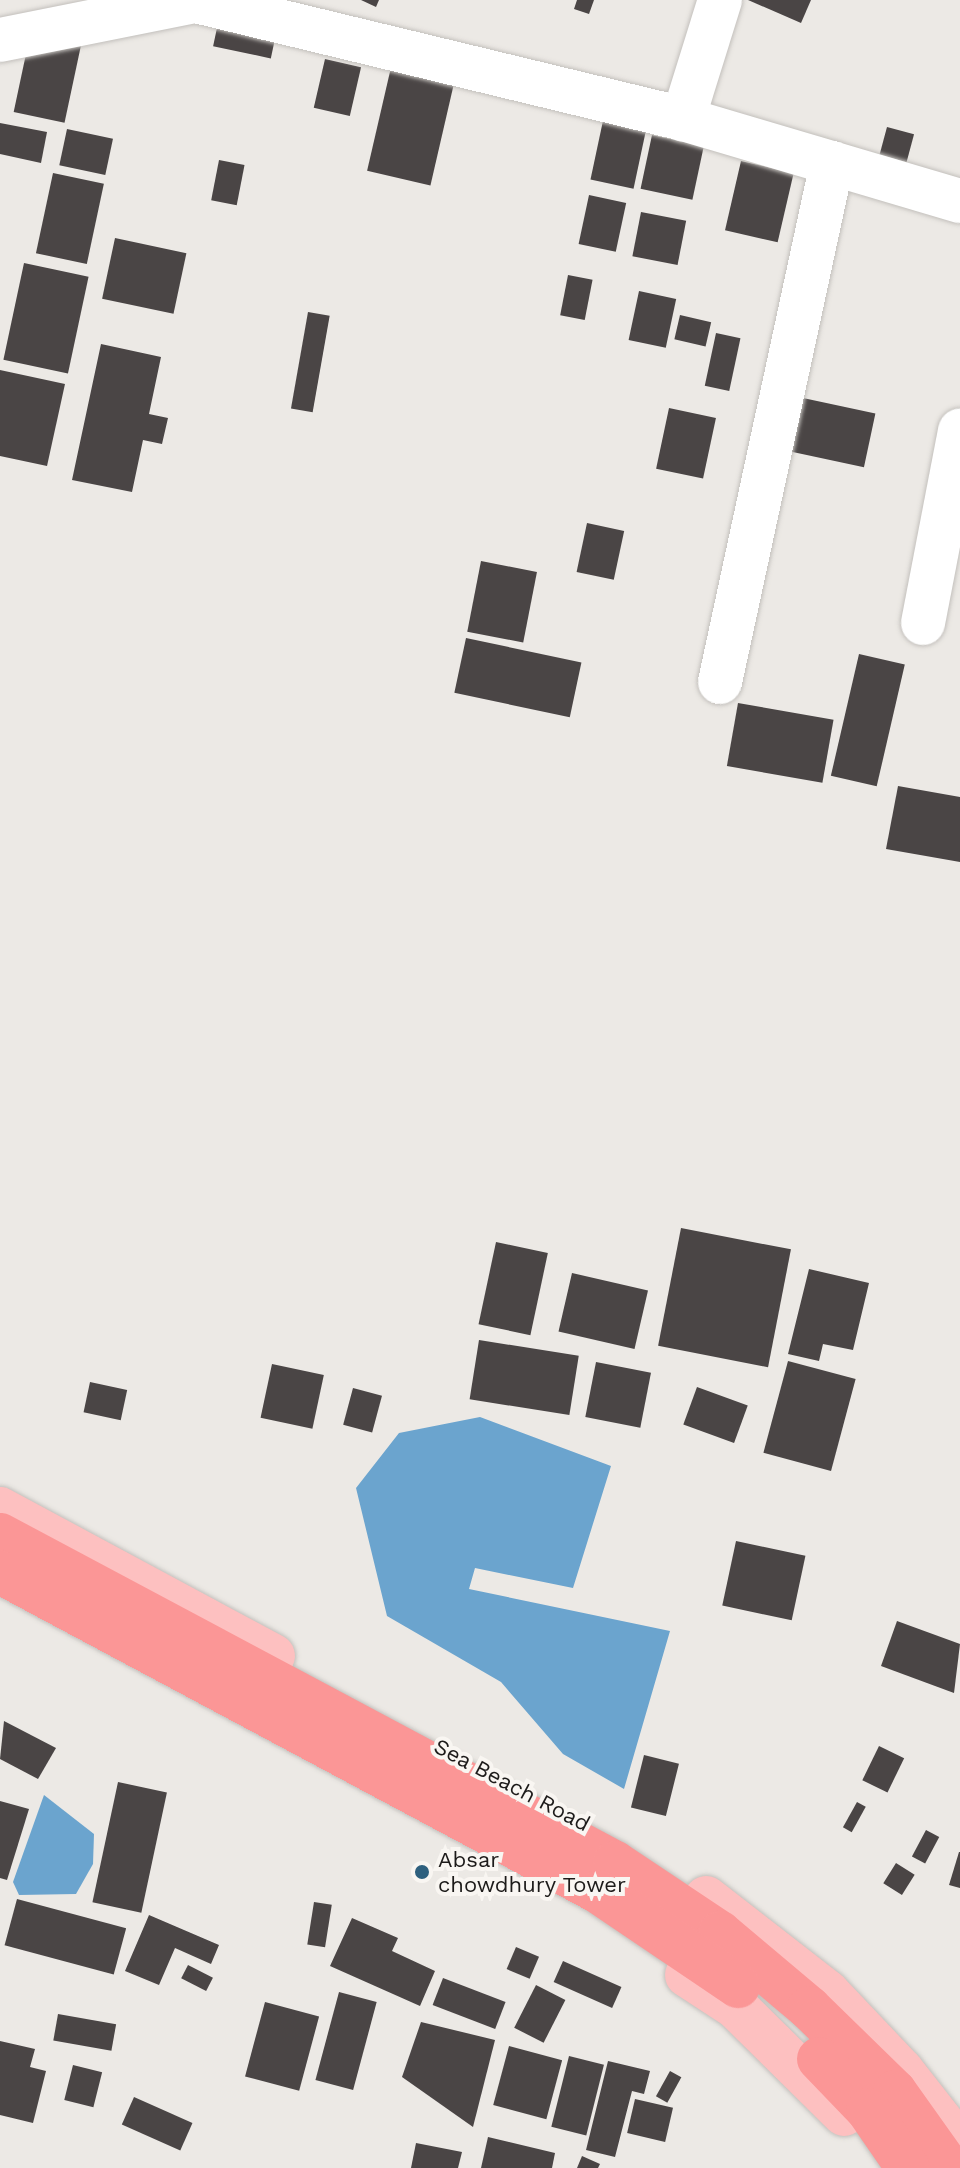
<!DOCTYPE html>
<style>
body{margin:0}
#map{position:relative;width:960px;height:2168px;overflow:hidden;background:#ece9e5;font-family:"Work Sans",sans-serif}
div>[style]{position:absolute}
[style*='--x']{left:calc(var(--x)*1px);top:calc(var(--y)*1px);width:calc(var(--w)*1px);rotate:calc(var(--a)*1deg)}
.water>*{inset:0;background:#6ba4ce}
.building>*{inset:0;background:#4a4545;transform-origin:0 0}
.roads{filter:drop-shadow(0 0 2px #c3c0bc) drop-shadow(0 0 2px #c3c0bc)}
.minor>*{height:44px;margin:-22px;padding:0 22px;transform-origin:22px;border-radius:22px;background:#fff}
.major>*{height:44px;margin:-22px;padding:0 22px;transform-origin:22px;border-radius:22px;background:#fdc0c0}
.highway>*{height:44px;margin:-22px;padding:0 22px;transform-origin:22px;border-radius:22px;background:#fb9696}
.dots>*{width:22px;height:22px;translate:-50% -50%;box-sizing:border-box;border:4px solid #f9f6f2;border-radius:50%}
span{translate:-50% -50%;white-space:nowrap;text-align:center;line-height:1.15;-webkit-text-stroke:8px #f9f6f2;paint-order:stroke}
.street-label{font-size:22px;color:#1d1b1a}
.poi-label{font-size:22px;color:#1d1b1a}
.left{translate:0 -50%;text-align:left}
</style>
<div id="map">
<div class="water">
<i style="clip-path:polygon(480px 1417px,611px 1466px,573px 1588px,475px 1568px,469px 1589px,670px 1631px,624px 1789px,563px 1754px,501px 1682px,387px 1616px,356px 1488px,399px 1433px)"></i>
<i style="clip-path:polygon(44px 1795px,94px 1834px,93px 1864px,76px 1894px,19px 1895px,13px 1882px)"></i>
</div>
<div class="building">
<i style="clip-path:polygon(361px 0,379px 0,376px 7px)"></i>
<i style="clip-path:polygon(577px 0,594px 0,589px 14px,574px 9px)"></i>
<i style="clip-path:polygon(748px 0,811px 0,801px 23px)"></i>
<i style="left:221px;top:9px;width:59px;height:38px;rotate:12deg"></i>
<i style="left:33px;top:21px;width:52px;height:93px;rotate:12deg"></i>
<i style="left:395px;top:50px;width:65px;height:124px;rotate:13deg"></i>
<i style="left:325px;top:59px;width:37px;height:50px;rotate:13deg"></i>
<i style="left:604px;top:116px;width:44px;height:65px;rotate:12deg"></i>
<i style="clip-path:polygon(0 123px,47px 132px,41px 163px,0 154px)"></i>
<i style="left:887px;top:127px;width:28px;height:29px;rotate:15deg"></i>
<i style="left:67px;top:129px;width:47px;height:37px;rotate:12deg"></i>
<i style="left:652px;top:135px;width:53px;height:55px;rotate:12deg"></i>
<i style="left:219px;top:160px;width:26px;height:41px;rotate:11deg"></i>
<i style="left:741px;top:161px;width:54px;height:71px;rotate:13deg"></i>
<i style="left:53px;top:173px;width:52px;height:82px;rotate:12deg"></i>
<i style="left:589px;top:195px;width:38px;height:50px;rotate:12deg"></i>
<i style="left:641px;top:212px;width:46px;height:45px;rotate:11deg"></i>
<i style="left:115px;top:238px;width:73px;height:62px;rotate:12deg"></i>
<i style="left:24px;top:263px;width:66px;height:99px;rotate:12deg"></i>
<i style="left:568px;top:275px;width:25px;height:41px;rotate:11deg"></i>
<i style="left:639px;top:291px;width:38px;height:50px;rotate:12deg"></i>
<i style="left:308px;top:312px;width:22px;height:98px;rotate:10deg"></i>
<i style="left:680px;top:315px;width:32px;height:25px;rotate:13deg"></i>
<i style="left:716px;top:333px;width:25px;height:54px;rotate:12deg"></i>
<i style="clip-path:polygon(101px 344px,161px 357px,149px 414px,168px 418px,162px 444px,143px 440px,132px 492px,72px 480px)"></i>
<i style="clip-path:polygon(0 370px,65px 384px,47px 466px,0 456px)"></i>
<i style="left:803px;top:398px;width:74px;height:55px;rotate:12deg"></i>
<i style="left:669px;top:408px;width:48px;height:62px;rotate:12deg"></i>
<i style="left:587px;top:523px;width:38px;height:50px;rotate:12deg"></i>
<i style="left:481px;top:561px;width:57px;height:72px;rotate:11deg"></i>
<i style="left:466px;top:638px;width:118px;height:56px;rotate:12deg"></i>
<i style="left:859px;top:654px;width:47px;height:125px;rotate:13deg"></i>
<i style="left:738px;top:703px;width:97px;height:64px;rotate:10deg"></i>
<i style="clip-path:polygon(898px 786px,960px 797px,960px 862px,886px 849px)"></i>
<i style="left:681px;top:1228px;width:112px;height:120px;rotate:11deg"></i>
<i style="left:496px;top:1242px;width:53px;height:84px;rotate:12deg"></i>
<i style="clip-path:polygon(809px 1269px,869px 1283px,853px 1350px,823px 1344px,819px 1361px,788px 1354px)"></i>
<i style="left:572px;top:1273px;width:78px;height:60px;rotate:13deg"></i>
<i style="left:479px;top:1340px;width:101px;height:60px;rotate:9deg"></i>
<i style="left:788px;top:1361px;width:70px;height:95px;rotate:15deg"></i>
<i style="left:596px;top:1362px;width:56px;height:56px;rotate:11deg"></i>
<i style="left:272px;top:1364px;width:53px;height:55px;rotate:12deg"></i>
<i style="left:90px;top:1382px;width:38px;height:31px;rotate:12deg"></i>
<i style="left:697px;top:1387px;width:54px;height:40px;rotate:20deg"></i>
<i style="left:353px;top:1388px;width:30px;height:38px;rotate:15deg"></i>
<i style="left:736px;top:1541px;width:71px;height:66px;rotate:12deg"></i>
<i style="clip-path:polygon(897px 1621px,960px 1644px,954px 1693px,881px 1666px)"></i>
<i style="clip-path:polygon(4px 1721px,56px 1748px,38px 1779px,0 1759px)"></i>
<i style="left:879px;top:1746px;width:28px;height:38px;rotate:26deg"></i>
<i style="left:644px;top:1755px;width:36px;height:54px;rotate:14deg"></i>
<i style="left:118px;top:1782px;width:50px;height:123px;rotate:12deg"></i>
<i style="clip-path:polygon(0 1801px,29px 1809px,7px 1880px,0 1878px)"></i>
<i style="left:857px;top:1802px;width:10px;height:29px;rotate:29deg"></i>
<i style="left:926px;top:1830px;width:15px;height:30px;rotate:28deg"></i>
<i style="clip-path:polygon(959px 1852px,960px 1852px,960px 1888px,949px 1885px)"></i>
<i style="left:896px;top:1863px;width:22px;height:24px;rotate:32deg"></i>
<i style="left:17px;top:1899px;width:113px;height:48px;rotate:15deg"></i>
<i style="left:314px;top:1902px;width:18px;height:43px;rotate:9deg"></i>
<i style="clip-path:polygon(149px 1915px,219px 1945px,211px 1964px,175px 1948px,159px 1985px,125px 1971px)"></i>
<i style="clip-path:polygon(352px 1918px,398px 1938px,392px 1951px,435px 1971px,420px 2006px,330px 1966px)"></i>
<i style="left:516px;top:1947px;width:25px;height:24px;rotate:23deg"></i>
<i style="left:563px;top:1961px;width:64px;height:23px;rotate:24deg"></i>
<i style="left:188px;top:1965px;width:28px;height:15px;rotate:27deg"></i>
<i style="left:443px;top:1978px;width:67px;height:29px;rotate:21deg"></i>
<i style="left:536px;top:1985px;width:33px;height:48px;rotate:27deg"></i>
<i style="left:339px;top:1992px;width:39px;height:91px;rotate:15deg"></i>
<i style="left:265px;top:2002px;width:56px;height:77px;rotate:15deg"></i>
<i style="left:58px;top:2014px;width:59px;height:27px;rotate:10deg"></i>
<i style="clip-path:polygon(421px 2022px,495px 2040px,473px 2127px,402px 2077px)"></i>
<i style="clip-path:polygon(0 2041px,35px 2049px,30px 2067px,46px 2071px,33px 2123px,0 2115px)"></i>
<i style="left:509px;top:2046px;width:55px;height:61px;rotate:15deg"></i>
<i style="left:569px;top:2056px;width:36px;height:73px;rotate:14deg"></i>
<i style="clip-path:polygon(608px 2061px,650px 2071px,644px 2094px,632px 2091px,615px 2157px,586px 2150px)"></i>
<i style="left:73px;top:2065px;width:30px;height:36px;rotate:14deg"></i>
<i style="left:670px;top:2071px;width:13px;height:29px;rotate:29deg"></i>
<i style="left:134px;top:2097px;width:64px;height:30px;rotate:24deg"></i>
<i style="left:635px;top:2099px;width:39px;height:35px;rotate:13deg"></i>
<i style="clip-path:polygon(488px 2137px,555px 2153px,552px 2168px,481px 2168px)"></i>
<i style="clip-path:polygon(416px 2143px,462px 2152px,458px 2168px,411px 2168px)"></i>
<i style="clip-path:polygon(582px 2156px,600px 2164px,598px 2168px,577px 2168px)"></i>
</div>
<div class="roads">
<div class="minor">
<i style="--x:720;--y:0;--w:125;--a:107.3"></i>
<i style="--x:683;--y:119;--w:289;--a:16.5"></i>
<i style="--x:200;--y:2;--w:497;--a:13.6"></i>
<i style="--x:0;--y:40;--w:205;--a:-11.3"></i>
<i style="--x:923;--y:623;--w:196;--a:-79.1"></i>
<i style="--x:720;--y:682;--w:531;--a:-77.82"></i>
</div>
<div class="major">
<i style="--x:0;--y:1509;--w:310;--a:28.3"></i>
<i style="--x:706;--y:1898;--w:153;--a:37.8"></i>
<i style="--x:827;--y:1992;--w:109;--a:46.5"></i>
<i style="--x:902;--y:2071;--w:94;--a:51.9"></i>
<i style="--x:687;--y:1975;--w:59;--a:33.1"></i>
<i style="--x:736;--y:2007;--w:152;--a:44.7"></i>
</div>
<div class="highway">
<i style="--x:0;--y:1535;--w:697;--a:28.07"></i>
<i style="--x:615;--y:1863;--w:126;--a:33.7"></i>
<i style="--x:720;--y:1933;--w:116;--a:40.1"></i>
<i style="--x:809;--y:2008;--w:120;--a:44.3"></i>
<i style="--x:895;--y:2092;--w:93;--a:54.6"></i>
<i style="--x:0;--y:1572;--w:679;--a:28.11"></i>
<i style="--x:599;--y:1892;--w:168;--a:34.1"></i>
<i style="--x:819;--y:2059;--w:71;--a:46.1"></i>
<i style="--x:868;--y:2110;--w:70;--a:55.4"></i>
</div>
</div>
<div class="dots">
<i style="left:422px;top:1872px;background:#2e607e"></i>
</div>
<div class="street-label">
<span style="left:512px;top:1785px;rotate:28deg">Sea Beach Road</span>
</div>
<div class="poi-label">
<span class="left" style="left:438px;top:1872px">Absar<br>chowdhury Tower</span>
</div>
</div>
